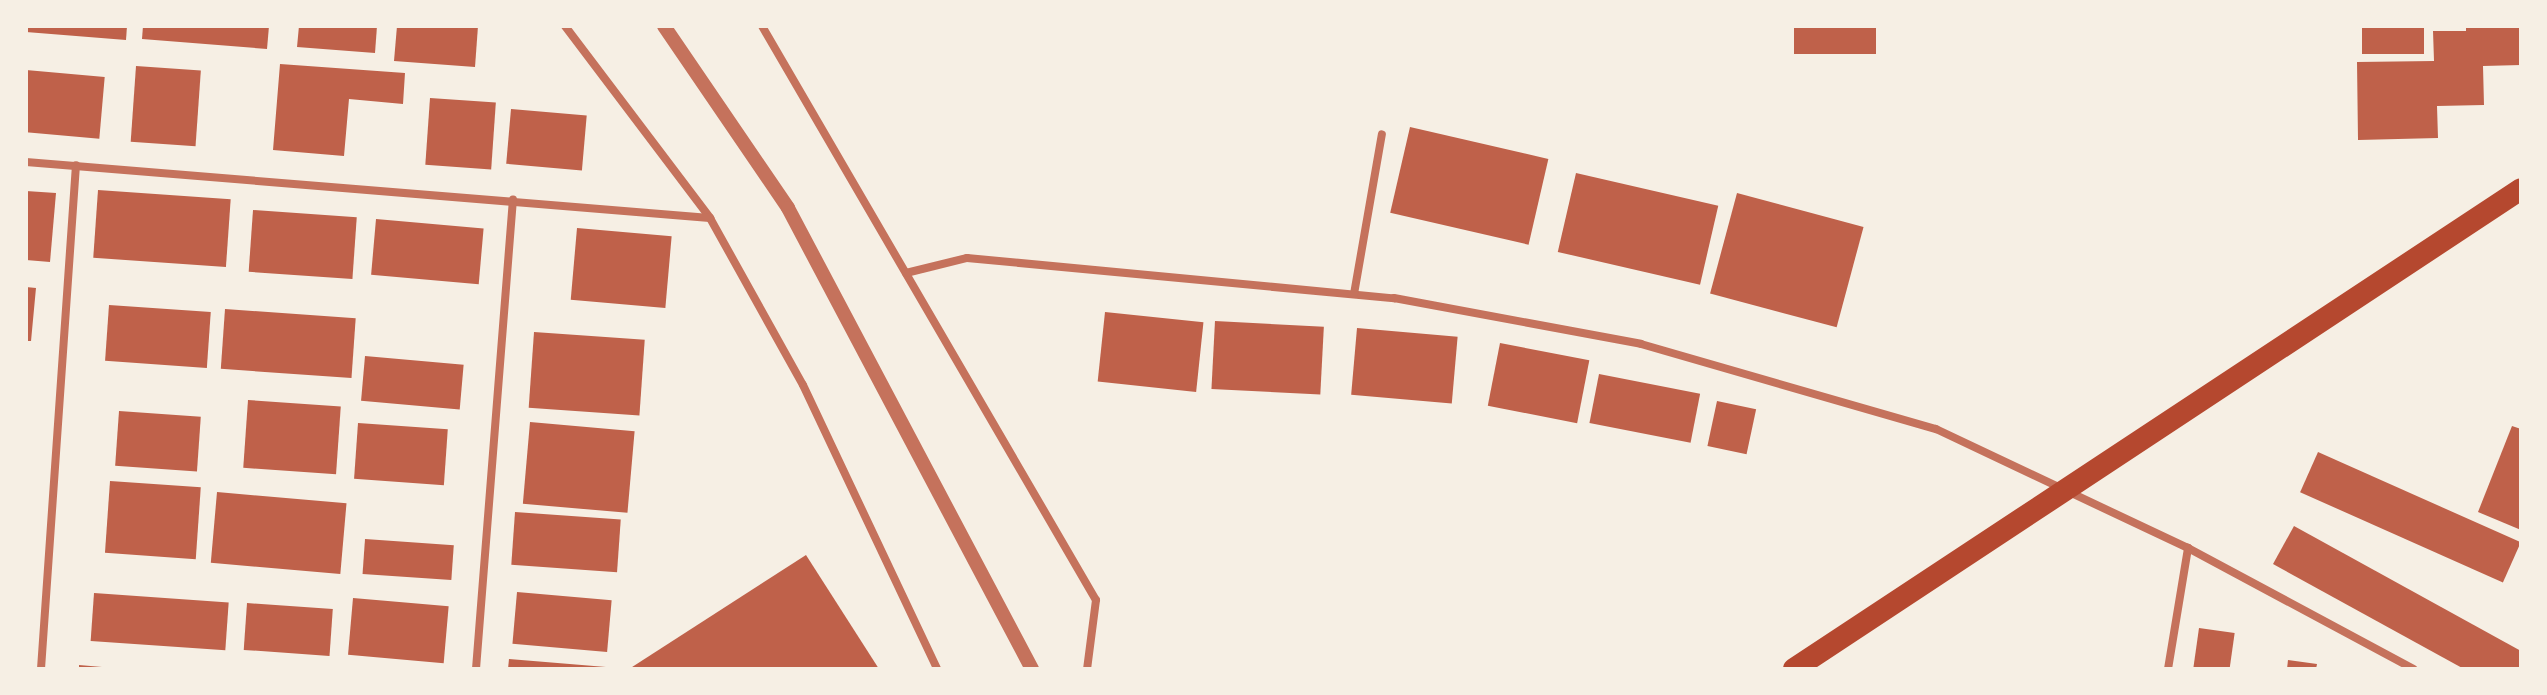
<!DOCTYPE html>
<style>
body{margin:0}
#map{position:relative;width:2547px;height:695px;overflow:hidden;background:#f6efe4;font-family:Signika,sans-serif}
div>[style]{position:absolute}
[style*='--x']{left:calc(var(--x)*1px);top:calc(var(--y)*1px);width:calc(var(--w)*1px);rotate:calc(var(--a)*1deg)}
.building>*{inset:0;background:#bf614a;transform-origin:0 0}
.minor>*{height:8px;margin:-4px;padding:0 4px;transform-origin:4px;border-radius:4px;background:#c5725c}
.tertiary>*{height:14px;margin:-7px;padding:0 7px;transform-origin:7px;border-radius:7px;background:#c5725c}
.trunk>*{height:22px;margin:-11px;padding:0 11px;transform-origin:11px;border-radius:11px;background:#b5482f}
span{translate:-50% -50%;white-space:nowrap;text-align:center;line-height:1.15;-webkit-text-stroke:6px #f6efe4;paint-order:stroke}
.frame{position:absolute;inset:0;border:28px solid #f6efe4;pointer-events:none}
</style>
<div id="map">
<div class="building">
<i style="clip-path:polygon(26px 26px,127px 26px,126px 40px,26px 32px)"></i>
<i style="clip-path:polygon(143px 26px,269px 26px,267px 49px,142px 39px)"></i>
<i style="clip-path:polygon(299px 26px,377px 26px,375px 53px,297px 47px)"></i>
<i style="clip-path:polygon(397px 26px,478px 26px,475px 67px,394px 61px)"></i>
<i style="left:1794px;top:26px;width:82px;height:28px"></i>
<i style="left:2362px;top:26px;width:62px;height:28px"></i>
<i style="clip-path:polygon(2466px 26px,2521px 26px,2521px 65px,2483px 66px,2484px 105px,2437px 106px,2438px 138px,2358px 140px,2357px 62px,2434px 61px,2433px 31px,2466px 31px)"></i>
<i style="clip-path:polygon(280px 64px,405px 73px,403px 104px,349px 99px,344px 156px,273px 150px)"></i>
<i style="left:136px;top:66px;width:65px;height:76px;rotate:4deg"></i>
<i style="left:26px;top:70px;width:79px;height:62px;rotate:5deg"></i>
<i style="left:430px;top:98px;width:66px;height:67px;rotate:4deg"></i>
<i style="left:511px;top:109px;width:76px;height:55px;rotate:5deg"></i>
<i style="left:1410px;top:127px;width:142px;height:88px;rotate:13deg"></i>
<i style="left:1576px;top:173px;width:146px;height:81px;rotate:13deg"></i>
<i style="left:98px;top:190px;width:133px;height:68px;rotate:4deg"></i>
<i style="clip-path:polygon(26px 191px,56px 193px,50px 262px,26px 260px)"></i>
<i style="left:1737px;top:193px;width:131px;height:104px;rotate:15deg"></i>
<i style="left:253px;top:210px;width:104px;height:62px;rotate:4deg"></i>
<i style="left:376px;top:219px;width:108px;height:56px;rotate:5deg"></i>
<i style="left:577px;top:228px;width:95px;height:72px;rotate:5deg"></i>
<i style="clip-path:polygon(26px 287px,36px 288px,31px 341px,26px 341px)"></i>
<i style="left:109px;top:305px;width:102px;height:56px;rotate:4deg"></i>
<i style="left:225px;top:309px;width:131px;height:60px;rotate:4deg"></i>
<i style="left:1105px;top:312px;width:99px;height:70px;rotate:6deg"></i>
<i style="left:1215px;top:321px;width:109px;height:68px;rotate:3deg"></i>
<i style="left:1357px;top:328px;width:101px;height:67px;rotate:5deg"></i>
<i style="left:534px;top:332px;width:111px;height:76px;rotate:4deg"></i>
<i style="left:1500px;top:343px;width:91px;height:64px;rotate:11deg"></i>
<i style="left:365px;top:356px;width:99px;height:45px;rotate:5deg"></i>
<i style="left:1599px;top:374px;width:103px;height:50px;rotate:11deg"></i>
<i style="left:248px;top:400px;width:93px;height:68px;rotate:4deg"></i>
<i style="left:1717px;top:401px;width:40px;height:46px;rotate:12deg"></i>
<i style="left:119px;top:411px;width:82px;height:55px;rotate:4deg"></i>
<i style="left:530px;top:422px;width:105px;height:82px;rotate:5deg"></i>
<i style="left:358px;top:423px;width:90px;height:56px;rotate:4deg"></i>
<i style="clip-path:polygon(2512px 426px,2521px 429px,2521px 530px,2478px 512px)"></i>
<i style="left:2318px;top:452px;width:222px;height:44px;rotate:24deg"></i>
<i style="left:110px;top:481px;width:91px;height:72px;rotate:4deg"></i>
<i style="left:217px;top:492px;width:130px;height:71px;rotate:5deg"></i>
<i style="left:515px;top:512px;width:106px;height:53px;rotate:4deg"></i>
<i style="clip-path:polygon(2294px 526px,2521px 651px,2521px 669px,2464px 669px,2273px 564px)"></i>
<i style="left:365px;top:539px;width:89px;height:35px;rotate:4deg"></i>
<i style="clip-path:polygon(806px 555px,879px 669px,629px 669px)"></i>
<i style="left:517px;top:592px;width:95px;height:52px;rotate:5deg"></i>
<i style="left:94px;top:593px;width:135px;height:48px;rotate:4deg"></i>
<i style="left:353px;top:598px;width:96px;height:57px;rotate:5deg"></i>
<i style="left:247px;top:603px;width:86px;height:47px;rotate:4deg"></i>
<i style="left:2199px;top:628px;width:36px;height:41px;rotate:8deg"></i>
<i style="clip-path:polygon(509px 659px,606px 667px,606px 669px,508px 669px)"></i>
<i style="clip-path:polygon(2288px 660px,2317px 664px,2316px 669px,2287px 669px)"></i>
<i style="clip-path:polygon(79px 665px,102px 667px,102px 669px,79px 669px)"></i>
</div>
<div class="minor">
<i style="--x:565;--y:26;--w:241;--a:52.9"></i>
<i style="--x:710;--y:218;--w:191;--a:60.9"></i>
<i style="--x:803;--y:385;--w:314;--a:64.7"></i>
<i style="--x:762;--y:26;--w:664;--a:59.81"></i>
<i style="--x:1096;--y:600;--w:70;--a:97.4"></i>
<i style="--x:26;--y:162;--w:686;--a:4.68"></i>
<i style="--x:906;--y:273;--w:63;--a:-13.8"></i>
<i style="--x:967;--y:258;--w:429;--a:5.4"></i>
<i style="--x:1394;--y:298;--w:251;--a:10.5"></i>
<i style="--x:1641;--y:344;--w:307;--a:16.1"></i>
<i style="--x:1936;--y:429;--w:279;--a:25.3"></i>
<i style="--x:2188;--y:548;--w:256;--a:28.2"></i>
<i style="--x:1354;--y:294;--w:162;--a:-80.1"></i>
<i style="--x:41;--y:669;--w:505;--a:-86.03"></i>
<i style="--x:476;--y:669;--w:471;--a:-85.5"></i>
<i style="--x:2168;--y:669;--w:123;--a:-80.6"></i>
</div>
<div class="tertiary">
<i style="--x:664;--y:26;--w:220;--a:55.7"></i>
<i style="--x:788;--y:208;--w:522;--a:62.11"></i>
</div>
<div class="trunk">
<i style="--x:1794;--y:669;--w:871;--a:-33.43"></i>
</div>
<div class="frame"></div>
</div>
